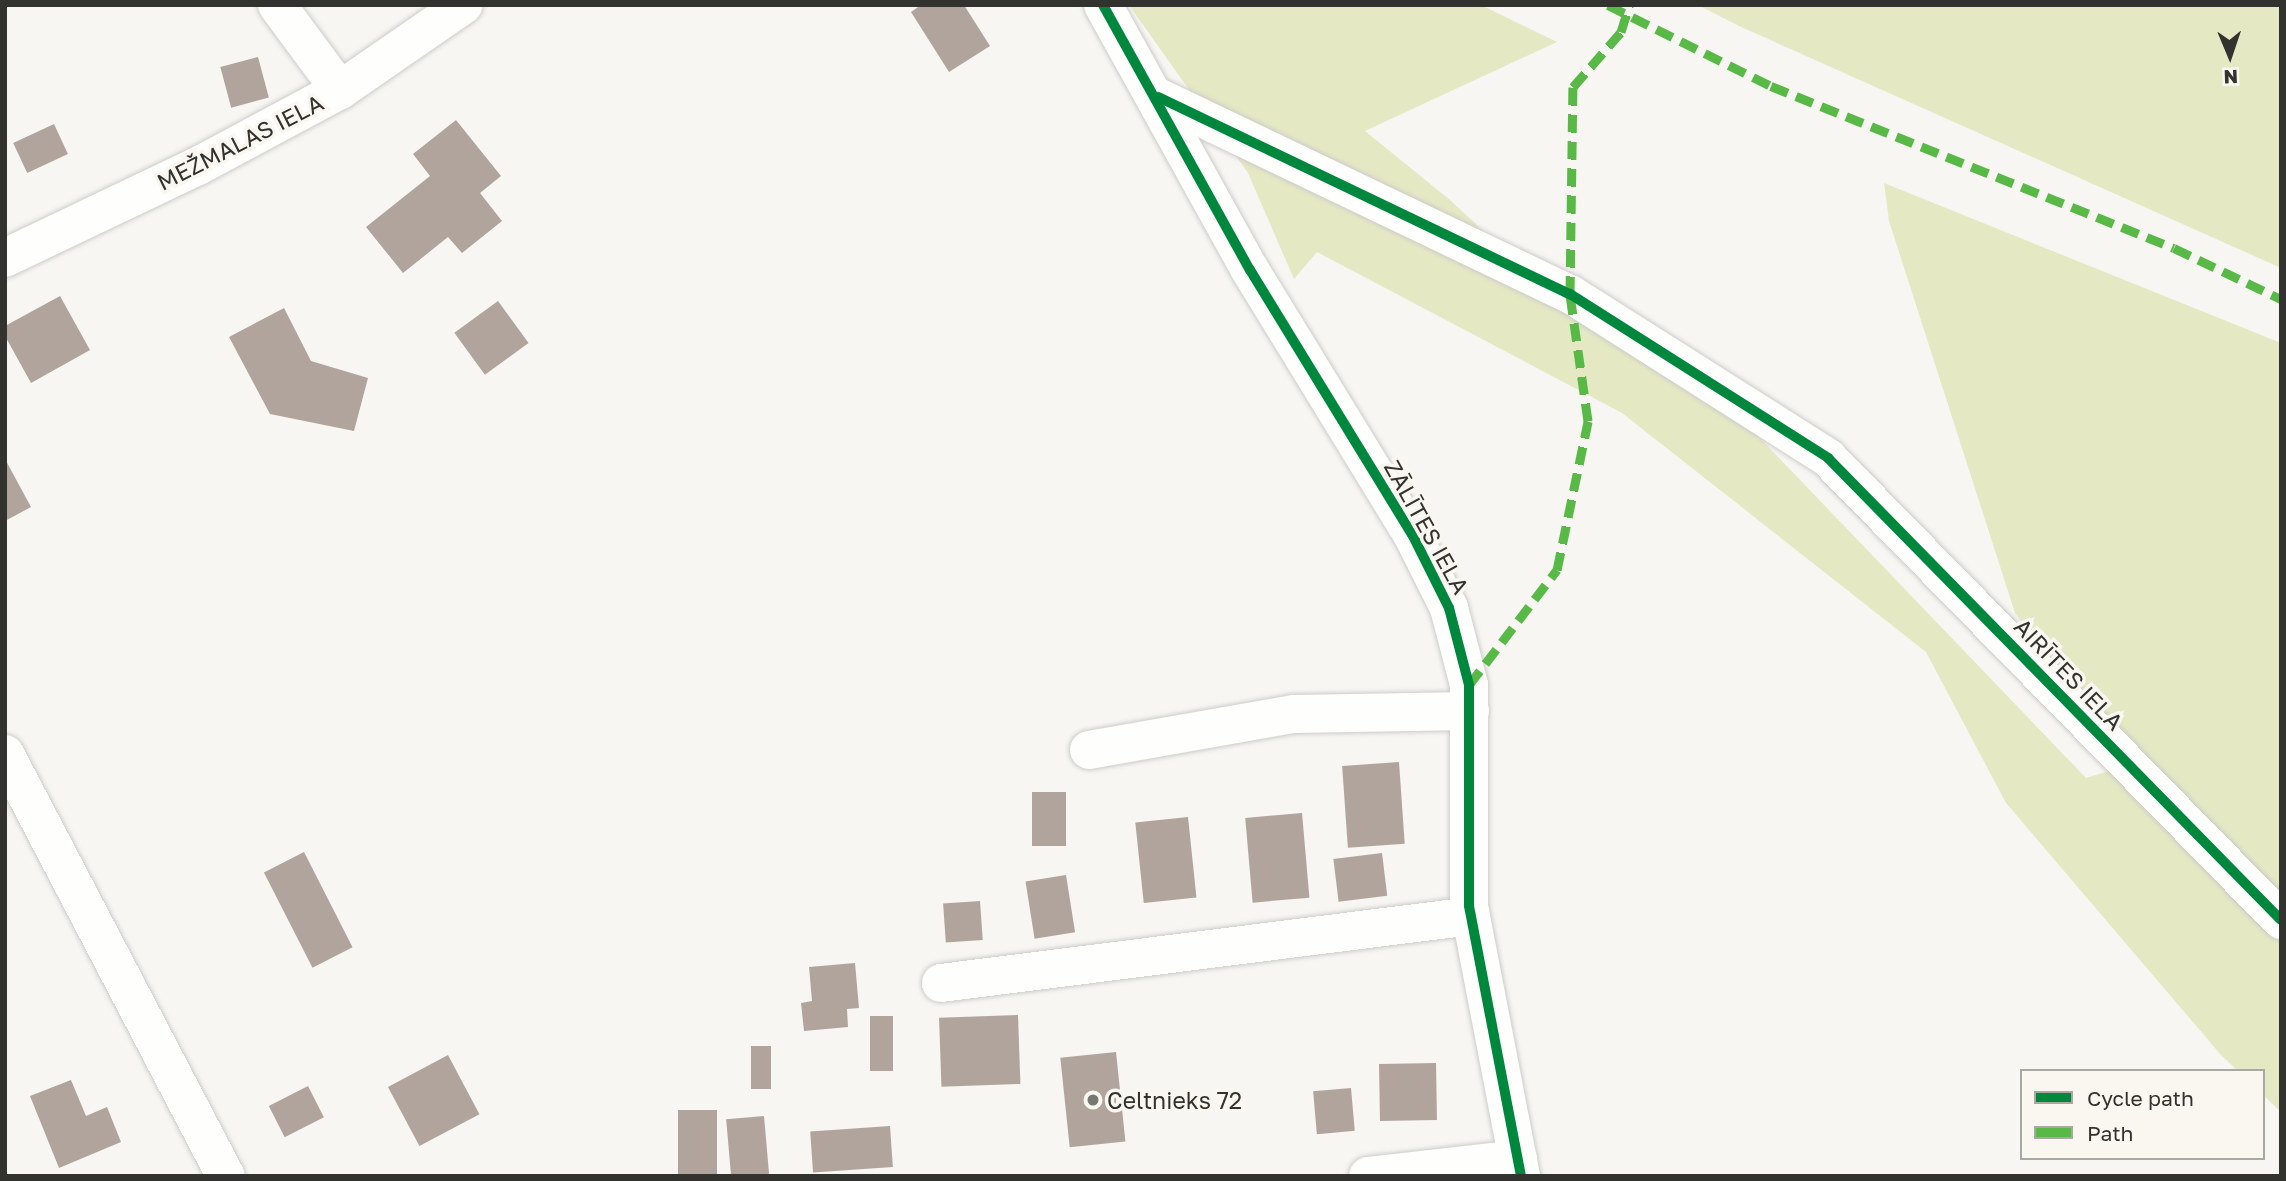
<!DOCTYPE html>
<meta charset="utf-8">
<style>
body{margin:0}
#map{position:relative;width:2286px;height:1181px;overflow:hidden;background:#f7f6f2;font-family:"Golos Text",sans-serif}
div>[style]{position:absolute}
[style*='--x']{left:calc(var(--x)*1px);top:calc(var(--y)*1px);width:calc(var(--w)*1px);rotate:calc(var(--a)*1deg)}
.green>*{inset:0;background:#e4e9c4}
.building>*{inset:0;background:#b1a49d;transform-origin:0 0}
.roads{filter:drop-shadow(0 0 2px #ccccc9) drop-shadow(0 0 2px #ccccc9)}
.street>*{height:38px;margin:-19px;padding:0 19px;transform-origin:19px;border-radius:19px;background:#fefefd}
.quiet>*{height:9px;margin-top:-4.5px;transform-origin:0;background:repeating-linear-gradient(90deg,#58b947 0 18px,transparent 0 27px)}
.cycleway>*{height:10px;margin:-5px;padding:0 5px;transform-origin:5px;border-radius:5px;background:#00873e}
.dots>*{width:19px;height:19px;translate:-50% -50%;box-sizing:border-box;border:4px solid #f9f7f0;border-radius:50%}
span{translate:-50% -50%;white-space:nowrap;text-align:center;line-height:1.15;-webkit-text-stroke:7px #f9f7f0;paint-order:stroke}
.street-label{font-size:23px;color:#32322f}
.poi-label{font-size:23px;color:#32322f}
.left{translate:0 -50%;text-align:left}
.frame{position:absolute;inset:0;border:7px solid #32322f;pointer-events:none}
.legend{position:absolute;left:2020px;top:1069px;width:245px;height:91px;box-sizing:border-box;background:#f9f7f0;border:2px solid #a9a8a3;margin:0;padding:9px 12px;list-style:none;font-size:21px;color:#32322f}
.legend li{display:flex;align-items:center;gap:14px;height:35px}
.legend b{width:35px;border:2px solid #a9a8a3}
.north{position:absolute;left:2195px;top:21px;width:70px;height:70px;-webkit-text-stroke:5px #f9f7f0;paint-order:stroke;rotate:178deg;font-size:19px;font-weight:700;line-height:28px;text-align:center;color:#32322f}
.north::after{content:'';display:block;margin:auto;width:24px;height:32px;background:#32322f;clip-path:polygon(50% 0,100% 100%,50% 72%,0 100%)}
</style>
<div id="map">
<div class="green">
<i style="clip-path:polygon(1129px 5px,1481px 5px,1557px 42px,1365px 131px,1450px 200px,1562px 304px,1756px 434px,2086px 778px,2125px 766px,2015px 613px,1889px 221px,1884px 183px,2281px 343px,2281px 1112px,2263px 1095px,2263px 1071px,2238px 1071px,2221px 1055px,2006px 803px,1926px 652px,1622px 413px,1317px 252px,1294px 279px,1248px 173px)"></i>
<i style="clip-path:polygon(1698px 5px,2281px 5px,2281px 268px,1739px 26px)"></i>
</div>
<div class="building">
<i style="clip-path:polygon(921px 5px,964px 5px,990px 46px,949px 72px,911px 12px)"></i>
<i style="left:258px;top:57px;width:42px;height:39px;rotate:75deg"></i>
<i style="clip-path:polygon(456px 120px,501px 176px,480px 193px,502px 221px,462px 253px,448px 237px,403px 273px,366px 227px,430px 176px,413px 154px)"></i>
<i style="left:54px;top:124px;width:33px;height:45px;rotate:65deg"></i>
<i style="clip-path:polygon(60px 296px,90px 350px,31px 383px,5px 336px,5px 326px)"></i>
<i style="left:498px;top:301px;width:52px;height:54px;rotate:54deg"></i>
<i style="clip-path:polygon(284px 308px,311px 361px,368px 378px,354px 431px,270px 414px,229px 337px)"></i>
<i style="clip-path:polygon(5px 459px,31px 507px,5px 521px)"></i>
<i style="left:1399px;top:762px;width:82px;height:57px;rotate:86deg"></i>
<i style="left:1032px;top:792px;width:34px;height:54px"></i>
<i style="left:1302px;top:813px;width:85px;height:57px;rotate:85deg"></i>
<i style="left:1188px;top:817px;width:81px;height:53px;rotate:84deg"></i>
<i style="left:304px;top:852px;width:107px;height:45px;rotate:63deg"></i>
<i style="left:1382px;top:853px;width:43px;height:49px;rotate:83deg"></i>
<i style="left:1066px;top:875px;width:58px;height:41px;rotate:81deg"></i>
<i style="left:980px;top:901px;width:39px;height:37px;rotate:86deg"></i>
<i style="clip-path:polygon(855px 963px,859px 1008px,847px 1009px,848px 1027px,804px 1031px,801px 1003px,812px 1001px,809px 967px)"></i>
<i style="left:1018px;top:1015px;width:69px;height:79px;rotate:88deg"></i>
<i style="left:870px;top:1016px;width:23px;height:55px"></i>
<i style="left:751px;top:1046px;width:20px;height:43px"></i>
<i style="left:1116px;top:1052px;width:90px;height:56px;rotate:84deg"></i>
<i style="left:448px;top:1055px;width:67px;height:68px;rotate:62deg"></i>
<i style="left:1436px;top:1063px;width:57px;height:57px;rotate:89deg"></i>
<i style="clip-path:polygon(71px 1080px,86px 1116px,107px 1107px,121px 1142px,59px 1168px,30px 1096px)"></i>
<i style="left:308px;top:1086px;width:35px;height:44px;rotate:63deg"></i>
<i style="left:1351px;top:1088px;width:43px;height:38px;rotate:85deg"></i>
<i style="left:717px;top:1110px;width:66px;height:39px;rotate:90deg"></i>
<i style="left:764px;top:1116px;width:58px;height:38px;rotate:85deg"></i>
<i style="left:890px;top:1126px;width:41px;height:80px;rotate:86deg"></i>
</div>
<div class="roads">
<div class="street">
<i style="--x:277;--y:5;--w:106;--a:53.5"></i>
<i style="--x:1103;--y:5;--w:303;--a:61"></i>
<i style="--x:1250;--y:270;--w:310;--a:58.5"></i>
<i style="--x:1412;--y:534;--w:83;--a:63.4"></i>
<i style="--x:1449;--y:608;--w:80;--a:75.4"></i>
<i style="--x:1469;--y:685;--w:221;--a:90"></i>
<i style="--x:1469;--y:906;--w:275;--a:79.1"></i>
<i style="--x:1158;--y:97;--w:457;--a:25.6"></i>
<i style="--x:1570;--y:294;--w:306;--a:32.4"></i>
<i style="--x:1828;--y:458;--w:647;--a:45.56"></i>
<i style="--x:5;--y:258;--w:214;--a:-25.5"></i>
<i style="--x:198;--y:166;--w:161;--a:-28.2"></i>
<i style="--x:340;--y:90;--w:150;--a:-34.6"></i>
<i style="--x:1089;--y:750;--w:208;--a:-10"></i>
<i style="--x:1294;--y:714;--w:176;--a:-1"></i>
<i style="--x:5;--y:754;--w:476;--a:62.4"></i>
<i style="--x:941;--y:983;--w:534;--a:-7.2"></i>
<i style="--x:1368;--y:1176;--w:151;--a:-6.5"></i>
</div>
</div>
<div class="quiet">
<i style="--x:1608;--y:5;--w:182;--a:26.4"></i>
<i style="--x:1771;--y:86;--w:434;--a:21.9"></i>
<i style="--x:2174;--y:248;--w:119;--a:25.5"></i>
<i style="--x:1469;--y:685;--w:145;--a:-52.6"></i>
<i style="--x:1557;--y:570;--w:152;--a:-78.2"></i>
<i style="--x:1588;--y:421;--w:128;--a:-98.1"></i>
<i style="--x:1570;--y:294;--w:207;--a:-89.2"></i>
<i style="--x:1573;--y:87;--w:73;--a:-48.9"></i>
<i style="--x:1621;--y:32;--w:28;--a:-73"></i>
</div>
<div class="cycleway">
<i style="--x:1103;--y:5;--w:303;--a:61"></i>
<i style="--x:1250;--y:270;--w:310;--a:58.5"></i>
<i style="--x:1412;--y:534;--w:83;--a:63.4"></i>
<i style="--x:1449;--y:608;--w:80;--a:75.4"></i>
<i style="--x:1469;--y:685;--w:221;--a:90"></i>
<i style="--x:1469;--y:906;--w:275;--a:79.1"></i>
<i style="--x:1158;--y:97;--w:457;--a:25.6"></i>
<i style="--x:1570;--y:294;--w:306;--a:32.4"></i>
<i style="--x:1828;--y:458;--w:647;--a:45.56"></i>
</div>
<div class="dots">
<i style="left:1093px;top:1100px;background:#777773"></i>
</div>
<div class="street-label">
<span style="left:240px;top:142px;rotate:-27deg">MEŽMALAS IELA</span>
<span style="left:1427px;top:527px;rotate:61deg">ZĀLĪTES IELA</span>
<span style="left:2069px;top:674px;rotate:46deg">AIRĪTES IELA</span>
</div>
<div class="poi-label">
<span class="left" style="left:1107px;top:1100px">Celtnieks 72</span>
</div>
<div class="frame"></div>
<ul class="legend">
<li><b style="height:9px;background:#00873e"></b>Cycle path</li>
<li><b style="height:9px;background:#58b947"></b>Path</li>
</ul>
<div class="north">N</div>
</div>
